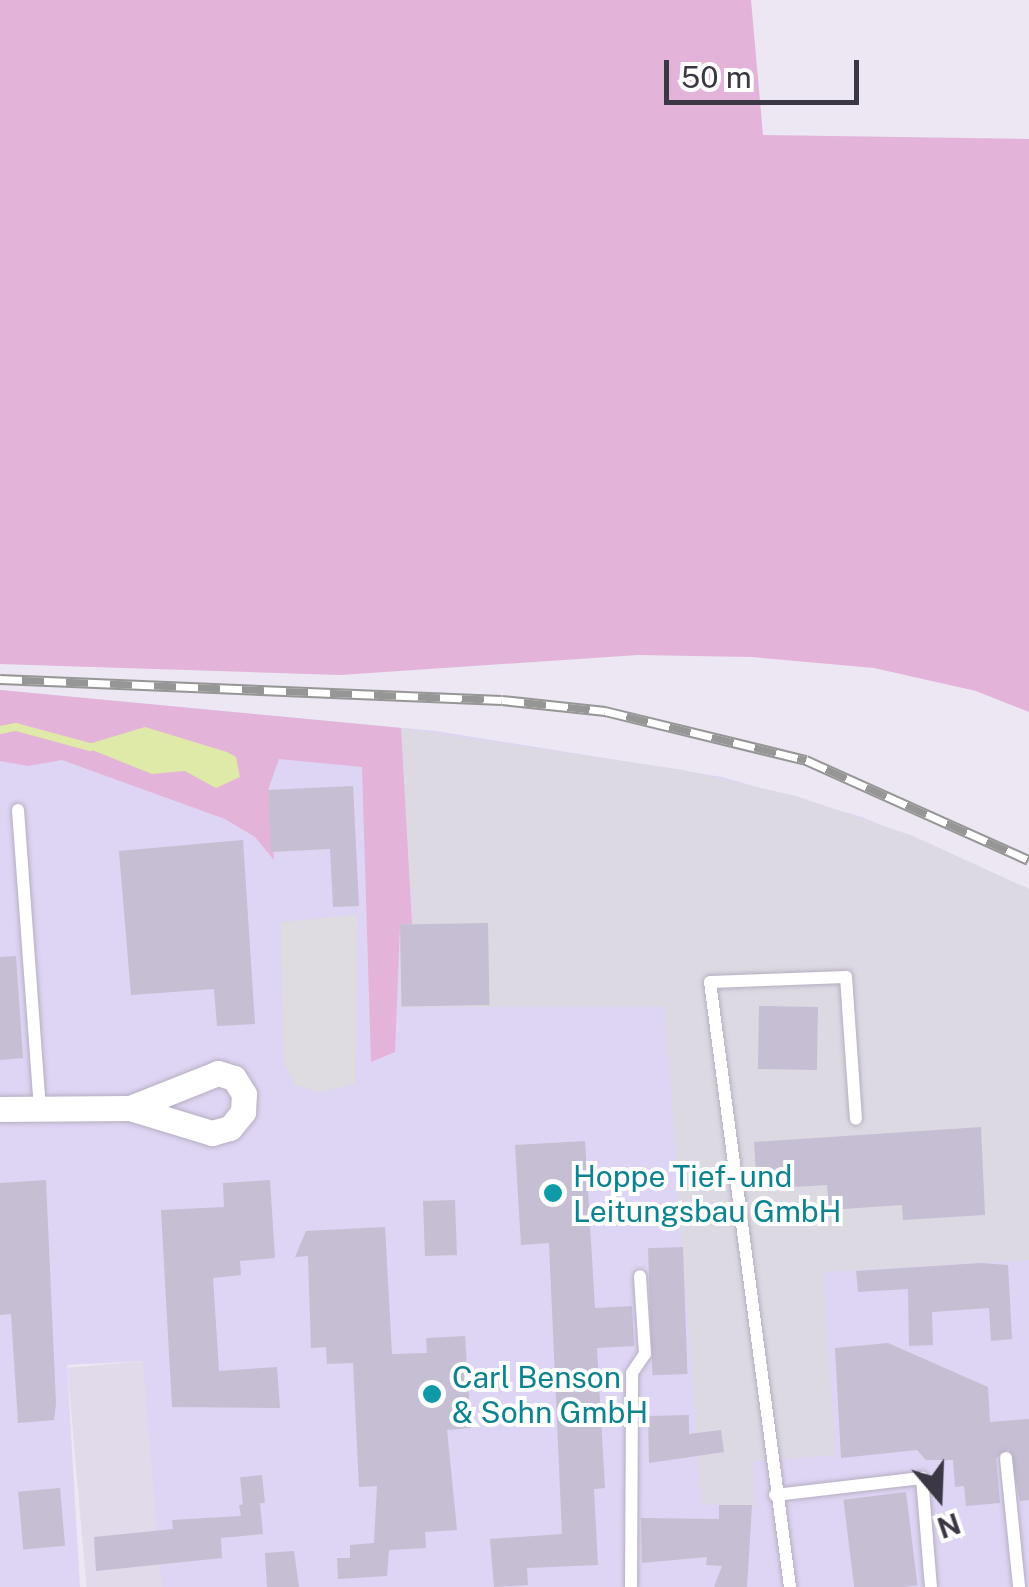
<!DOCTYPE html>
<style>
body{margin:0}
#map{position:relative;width:1029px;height:1587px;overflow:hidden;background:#ece7f2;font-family:"Public Sans",sans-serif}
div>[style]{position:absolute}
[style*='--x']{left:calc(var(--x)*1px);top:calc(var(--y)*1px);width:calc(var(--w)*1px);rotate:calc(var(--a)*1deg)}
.residential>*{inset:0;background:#e1daea;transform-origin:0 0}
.commercial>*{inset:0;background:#ded4f3}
.industrial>*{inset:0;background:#dcd9e2}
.green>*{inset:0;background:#e3b3d9}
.parking>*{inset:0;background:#dedce1}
.water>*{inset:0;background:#dfeaa8}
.stream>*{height:8px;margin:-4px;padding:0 4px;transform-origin:4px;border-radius:4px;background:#dfeaa8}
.building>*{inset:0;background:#c6bed3;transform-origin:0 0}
.roads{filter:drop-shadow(0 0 2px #b5aec0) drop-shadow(0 0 2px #b5aec0)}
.lane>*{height:12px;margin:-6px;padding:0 6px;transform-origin:6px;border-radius:6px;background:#fff}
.street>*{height:25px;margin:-12.5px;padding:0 12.5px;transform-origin:12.5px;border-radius:12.5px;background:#fff}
.rail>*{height:11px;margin-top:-5.5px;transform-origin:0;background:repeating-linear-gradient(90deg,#fff 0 22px,#969696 0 44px);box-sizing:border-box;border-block:2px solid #969696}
.dots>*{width:28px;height:28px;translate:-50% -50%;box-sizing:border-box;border:5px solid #fff;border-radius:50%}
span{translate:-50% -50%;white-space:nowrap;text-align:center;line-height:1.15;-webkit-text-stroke:8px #fff;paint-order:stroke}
.culture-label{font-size:30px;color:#0d838f}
.left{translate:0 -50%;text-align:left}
.north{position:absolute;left:889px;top:1447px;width:100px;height:100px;-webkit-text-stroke:8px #fff;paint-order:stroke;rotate:161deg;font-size:28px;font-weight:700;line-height:40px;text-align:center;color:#3c3745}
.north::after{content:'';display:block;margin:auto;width:35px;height:45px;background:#3c3745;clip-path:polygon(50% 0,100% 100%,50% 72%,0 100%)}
.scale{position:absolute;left:664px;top:60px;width:195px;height:45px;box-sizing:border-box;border:5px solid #3c3745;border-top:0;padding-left:12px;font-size:30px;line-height:35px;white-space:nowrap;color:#3c3745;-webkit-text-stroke:8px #fff;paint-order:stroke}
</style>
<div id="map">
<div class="residential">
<i style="left:144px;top:1361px;width:227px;height:77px;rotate:85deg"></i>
</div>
<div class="commercial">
<i style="clip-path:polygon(0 690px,436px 731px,722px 777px,862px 817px,1029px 889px,1029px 1587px,162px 1587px,143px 1361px,67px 1365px,80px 1587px,0 1587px)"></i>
</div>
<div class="industrial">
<i style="clip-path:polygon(401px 728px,683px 770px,796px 796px,913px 836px,1029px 889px,1029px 1260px,823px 1272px,836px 1455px,753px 1461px,755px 1506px,702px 1504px,665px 1007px,401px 1007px,400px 924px,412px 923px)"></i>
</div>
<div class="green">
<i style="clip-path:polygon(0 0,751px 0,763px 135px,1029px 139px,1029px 712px,976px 691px,874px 668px,752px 657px,638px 655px,340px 675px,0 664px)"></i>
<i style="clip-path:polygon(0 690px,401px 728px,412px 924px,400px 925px,395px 1052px,371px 1062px,362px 767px,279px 759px,268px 790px,274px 860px,255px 837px,225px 819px,62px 760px,28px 766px,0 761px)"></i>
</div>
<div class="parking">
<i style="clip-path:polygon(357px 915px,355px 1084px,321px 1092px,295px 1085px,284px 1063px,281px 922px)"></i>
</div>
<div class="water">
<i style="clip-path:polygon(145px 727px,227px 752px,236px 757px,240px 777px,216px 788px,185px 771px,152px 774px,82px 746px)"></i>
</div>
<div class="stream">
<i style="--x:0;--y:730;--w:16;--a:-11"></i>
<i style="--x:16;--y:727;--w:77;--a:15.1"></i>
</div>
<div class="building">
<i style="clip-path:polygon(353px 786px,359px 906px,333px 907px,330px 849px,271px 852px,268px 790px)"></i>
<i style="clip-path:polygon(243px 840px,255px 1024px,217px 1026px,214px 989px,131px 995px,119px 851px)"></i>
<i style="left:488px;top:923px;width:82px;height:88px;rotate:89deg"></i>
<i style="clip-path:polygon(16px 956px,23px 1058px,0 1060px,0 957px)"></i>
<i style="left:759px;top:1006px;width:59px;height:63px;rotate:1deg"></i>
<i style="clip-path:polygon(981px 1127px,985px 1215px,903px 1220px,902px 1205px,829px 1210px,827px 1185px,757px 1189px,754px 1142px)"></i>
<i style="clip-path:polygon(585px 1141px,595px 1308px,632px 1306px,634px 1346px,597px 1348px,605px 1488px,594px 1489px,598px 1565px,527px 1568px,528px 1585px,494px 1587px,490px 1539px,562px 1534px,549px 1243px,521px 1245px,515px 1145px)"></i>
<i style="clip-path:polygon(46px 1180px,56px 1404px,54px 1420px,18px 1423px,11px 1314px,0 1315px,0 1183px)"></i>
<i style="clip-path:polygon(270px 1180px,275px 1258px,240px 1261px,241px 1275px,213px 1278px,219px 1371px,277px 1367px,280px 1408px,172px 1407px,161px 1210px,224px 1207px,223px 1183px)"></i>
<i style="left:455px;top:1200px;width:55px;height:32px;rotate:88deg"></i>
<i style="clip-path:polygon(385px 1227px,392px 1354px,427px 1353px,426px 1338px,465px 1336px,471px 1428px,447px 1430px,457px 1530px,425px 1532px,426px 1548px,389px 1550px,387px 1576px,338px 1579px,337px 1558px,350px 1558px,350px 1545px,374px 1543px,377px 1486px,359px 1487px,353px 1363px,327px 1364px,326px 1347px,311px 1348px,308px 1256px,295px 1257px,306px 1231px)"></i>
<i style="left:683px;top:1247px;width:127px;height:35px;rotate:88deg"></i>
<i style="clip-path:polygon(981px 1263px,1008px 1265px,1012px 1339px,991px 1341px,989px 1308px,932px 1312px,933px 1345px,909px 1346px,908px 1289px,858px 1292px,856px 1271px)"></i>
<i style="clip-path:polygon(888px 1343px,988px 1387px,990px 1422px,1029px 1419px,1029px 1500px,1020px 1501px,1009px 1449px,996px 1458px,1000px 1503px,966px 1506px,964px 1486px,955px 1487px,953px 1460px,926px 1460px,917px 1450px,841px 1458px,835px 1348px)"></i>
<i style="clip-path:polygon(689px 1415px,689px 1434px,721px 1430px,724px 1452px,649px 1463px,648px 1416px)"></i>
<i style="left:262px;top:1475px;width:28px;height:22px;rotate:84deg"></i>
<i style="left:60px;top:1488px;width:58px;height:42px;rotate:85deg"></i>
<i style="left:906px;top:1492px;width:94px;height:63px;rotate:83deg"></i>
<i style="clip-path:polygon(260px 1503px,263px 1534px,221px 1538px,222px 1558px,96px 1571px,94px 1537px,173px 1529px,172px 1520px,241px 1516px,239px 1505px)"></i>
<i style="clip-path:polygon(719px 1505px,752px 1505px,747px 1587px,714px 1587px,722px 1566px,706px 1565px,707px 1557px,642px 1563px,641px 1518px,719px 1519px)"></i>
<i style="clip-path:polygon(294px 1551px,299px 1587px,267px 1587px,265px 1553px)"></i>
</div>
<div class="roads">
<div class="lane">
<i style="--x:18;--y:810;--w:300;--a:85.8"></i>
<i style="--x:1006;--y:1458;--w:130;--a:84.2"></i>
<i style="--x:775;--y:1495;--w:148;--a:-6.6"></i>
<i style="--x:922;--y:1478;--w:109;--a:85.3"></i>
<i style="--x:631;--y:1587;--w:214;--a:-89.7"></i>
<i style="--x:632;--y:1373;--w:23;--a:-56"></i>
<i style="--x:645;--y:1354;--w:78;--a:-93.7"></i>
<i style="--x:790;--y:1587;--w:610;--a:-97.53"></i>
<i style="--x:710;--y:982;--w:136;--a:-2.1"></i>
<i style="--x:846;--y:977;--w:142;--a:86"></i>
</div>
<div class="street">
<i style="--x:0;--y:1109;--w:130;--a:-0.4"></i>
<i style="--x:130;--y:1108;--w:86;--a:17"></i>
<i style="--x:212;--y:1133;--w:19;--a:-16"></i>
<i style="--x:230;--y:1128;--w:21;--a:-51"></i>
<i style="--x:243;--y:1112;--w:18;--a:-87"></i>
<i style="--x:244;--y:1094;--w:19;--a:-122"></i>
<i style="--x:234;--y:1078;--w:17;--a:-163"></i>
<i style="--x:218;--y:1073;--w:95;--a:158.3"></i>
</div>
</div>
<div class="rail">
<i style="--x:0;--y:679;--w:502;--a:2.4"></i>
<i style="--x:502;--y:700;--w:104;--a:6.1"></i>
<i style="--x:605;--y:711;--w:207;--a:13.7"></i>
<i style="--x:806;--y:760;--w:244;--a:24.2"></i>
</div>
<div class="dots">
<i style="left:553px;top:1193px;background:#0f9aa8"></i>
<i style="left:432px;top:1394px;background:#0f9aa8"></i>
</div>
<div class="culture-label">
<span class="left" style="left:573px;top:1193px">Hoppe Tief- und<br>Leitungsbau GmbH</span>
<span class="left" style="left:452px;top:1394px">Carl Benson<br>&amp; Sohn GmbH</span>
</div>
<div class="north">N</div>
<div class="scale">50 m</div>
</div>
